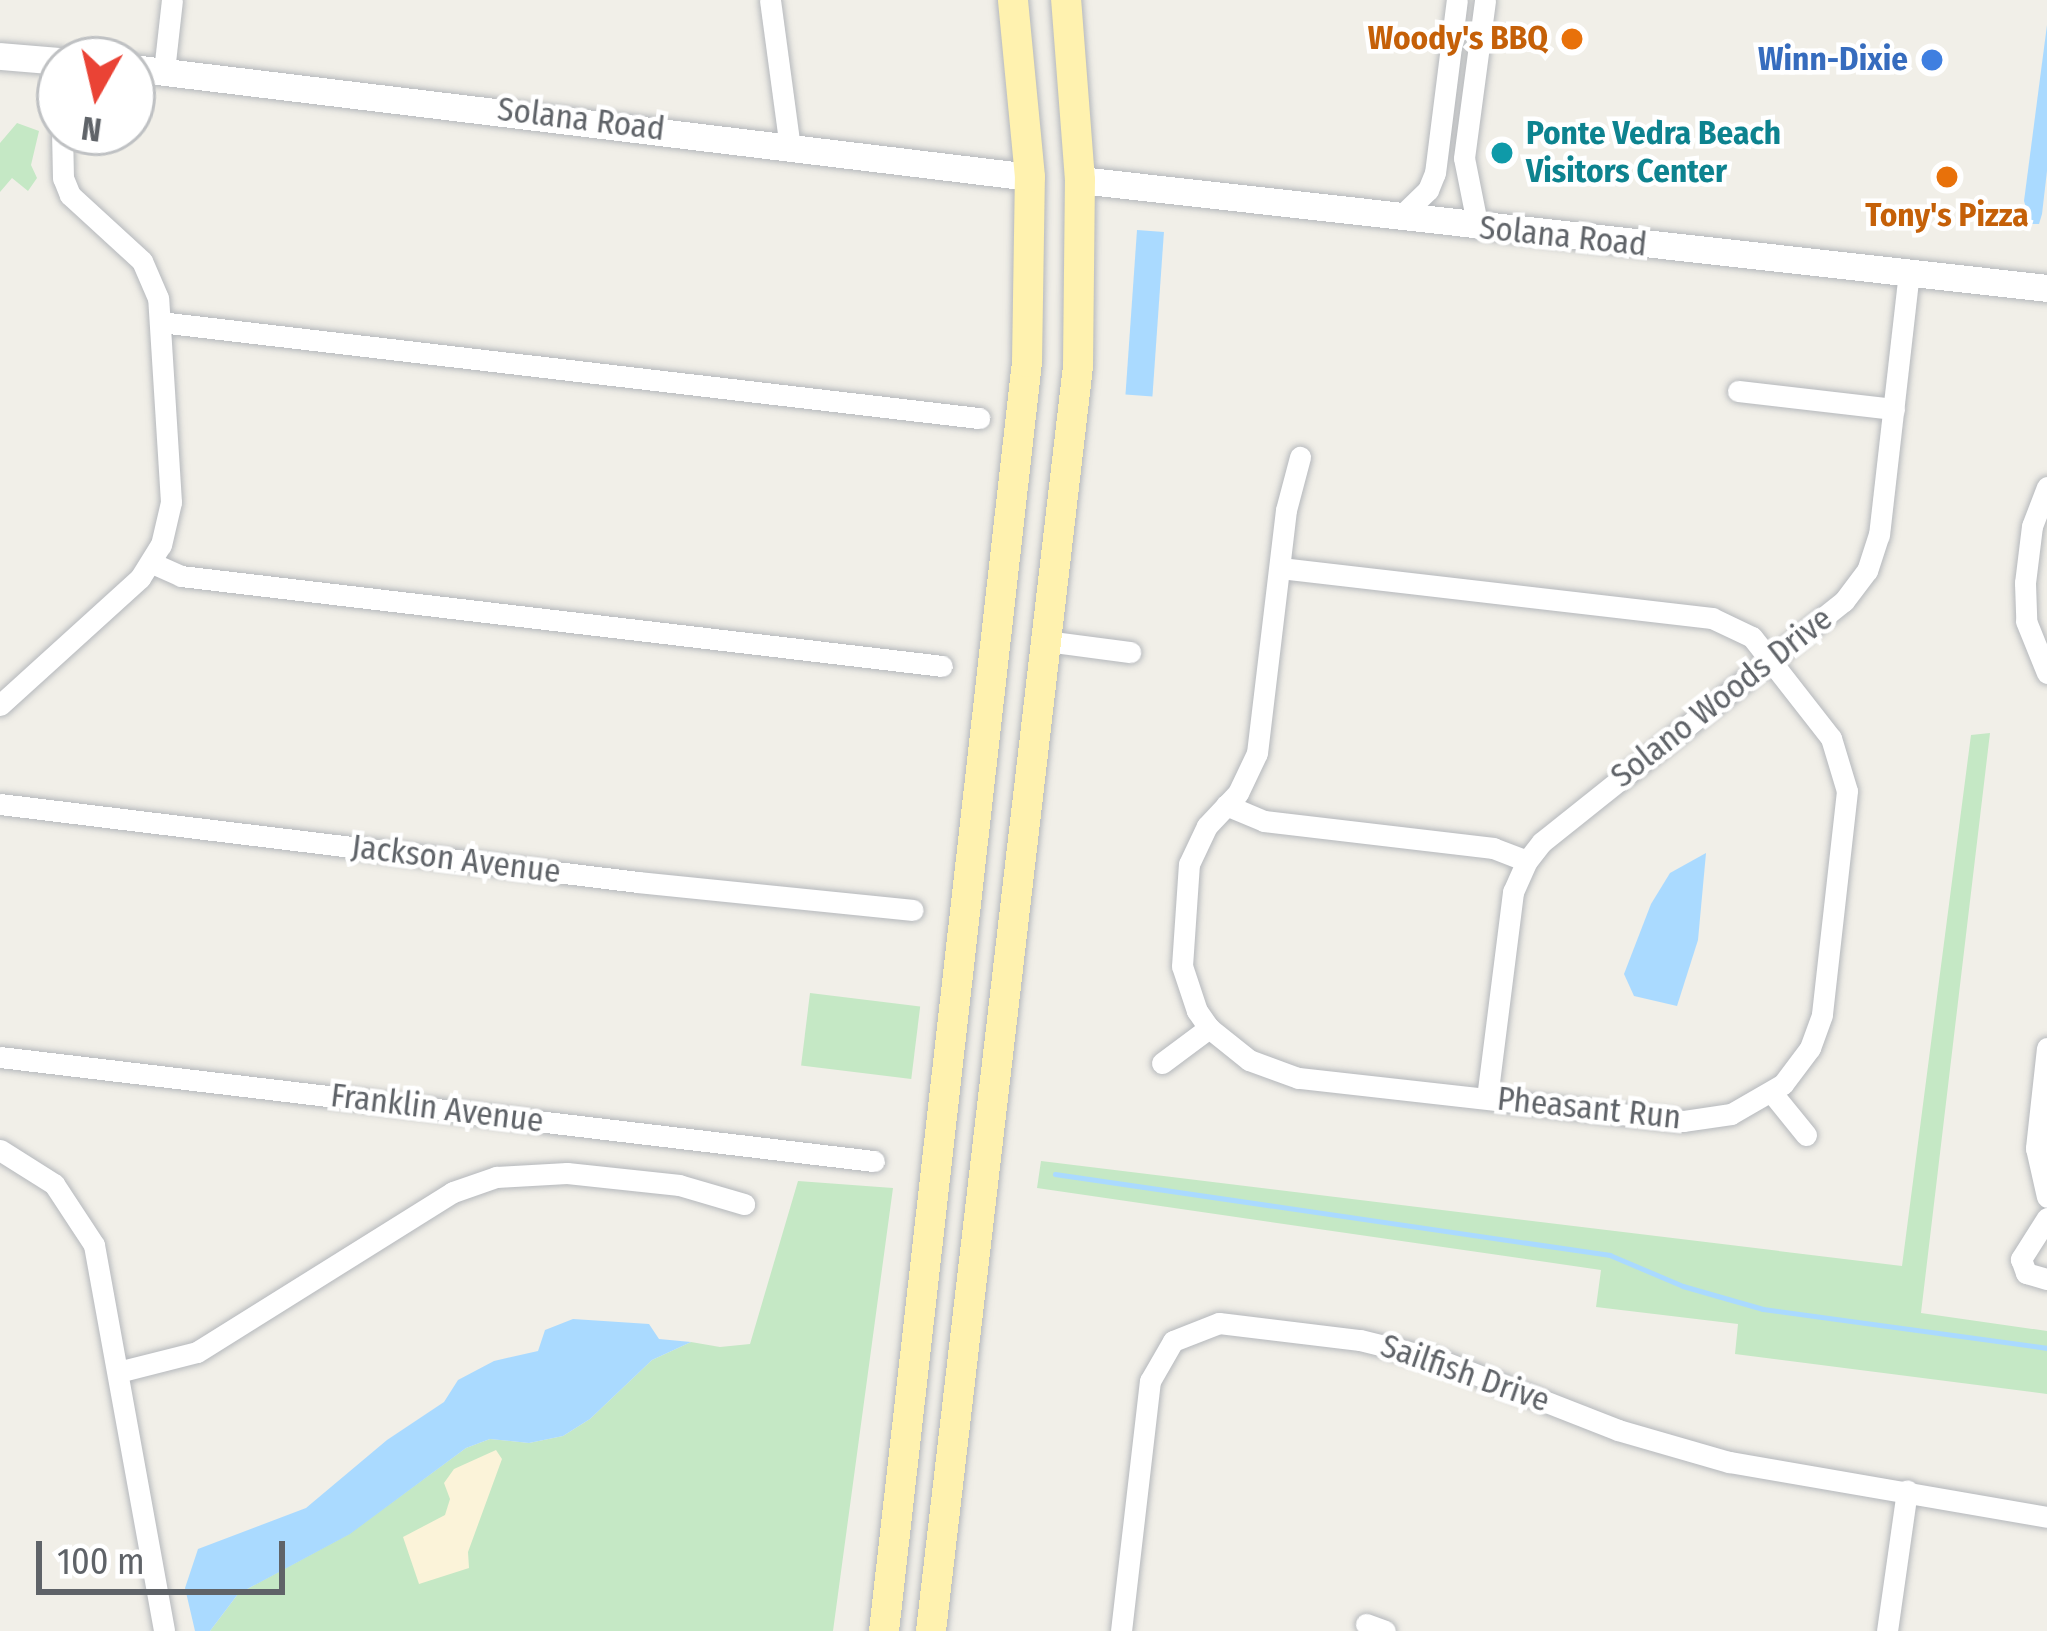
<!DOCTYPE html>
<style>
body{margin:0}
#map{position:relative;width:2047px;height:1631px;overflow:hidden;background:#f1efe8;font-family:"Fira Sans Condensed",sans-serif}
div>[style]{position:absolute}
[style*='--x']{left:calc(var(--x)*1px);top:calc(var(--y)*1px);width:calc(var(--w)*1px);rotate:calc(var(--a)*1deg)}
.green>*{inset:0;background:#c5e8c5;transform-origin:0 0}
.sand>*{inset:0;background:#fbf3d9}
.water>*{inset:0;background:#aadaff;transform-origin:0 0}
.stream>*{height:4.5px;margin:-2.25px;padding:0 2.25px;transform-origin:2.25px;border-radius:2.25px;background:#aadaff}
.roads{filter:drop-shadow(0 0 3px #b5b8bc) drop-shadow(0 0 3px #b5b8bc)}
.street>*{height:21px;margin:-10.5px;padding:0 10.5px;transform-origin:10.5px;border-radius:10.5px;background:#fff}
.secondary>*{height:27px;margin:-13.5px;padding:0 13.5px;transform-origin:13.5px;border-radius:13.5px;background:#fff}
.primary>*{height:30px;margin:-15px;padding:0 15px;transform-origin:15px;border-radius:15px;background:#fff2af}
.dots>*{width:33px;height:33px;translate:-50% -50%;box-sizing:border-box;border:6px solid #fff;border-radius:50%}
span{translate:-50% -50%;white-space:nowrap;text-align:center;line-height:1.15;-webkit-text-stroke:9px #fff;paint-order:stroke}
.food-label{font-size:33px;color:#c56008;font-weight:700}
.right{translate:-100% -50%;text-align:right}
.shop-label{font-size:33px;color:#366cbe;font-weight:700}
.street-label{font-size:33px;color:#5f6368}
.culture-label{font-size:33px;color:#0d838f;font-weight:700}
.left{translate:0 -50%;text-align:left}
.north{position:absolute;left:36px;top:36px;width:120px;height:120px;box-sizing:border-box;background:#fff;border:3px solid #bfc1c3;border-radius:50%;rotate:188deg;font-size:33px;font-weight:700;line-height:48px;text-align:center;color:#5f6368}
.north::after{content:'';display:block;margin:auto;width:42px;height:54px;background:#ea4335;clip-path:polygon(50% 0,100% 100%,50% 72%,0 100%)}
.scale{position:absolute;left:36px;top:1541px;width:249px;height:54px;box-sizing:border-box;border:6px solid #5f6368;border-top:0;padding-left:15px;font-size:36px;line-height:42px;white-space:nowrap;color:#5f6368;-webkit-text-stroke:9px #fff;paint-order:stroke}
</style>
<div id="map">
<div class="green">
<i style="clip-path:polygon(17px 123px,39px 131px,31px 165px,37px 178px,28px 191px,12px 178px,0 192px,0 143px)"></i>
<i style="clip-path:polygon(1990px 733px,1921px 1313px,2047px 1331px,2047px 1394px,1735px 1354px,1738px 1324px,1596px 1307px,1601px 1270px,1037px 1188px,1041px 1161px,1902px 1266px,1971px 735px)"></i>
<i style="left:810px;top:993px;width:111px;height:73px;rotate:7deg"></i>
<i style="clip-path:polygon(798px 1181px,893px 1188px,833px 1631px,210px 1631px,238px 1594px,349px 1534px,466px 1448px,490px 1439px,529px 1443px,563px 1436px,590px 1419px,652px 1360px,691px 1342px,720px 1347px,750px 1344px)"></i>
</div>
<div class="sand">
<i style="clip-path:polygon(496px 1450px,502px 1459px,468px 1552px,469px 1568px,419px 1584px,403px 1537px,445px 1515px,450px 1499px,444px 1483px,454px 1469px)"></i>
</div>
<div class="water">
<i style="clip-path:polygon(2047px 25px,2047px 171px,2042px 214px,2039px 224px,2031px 224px,2024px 201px)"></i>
<i style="left:1137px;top:230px;width:27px;height:165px;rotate:4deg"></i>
<i style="clip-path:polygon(1706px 853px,1698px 940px,1677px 1006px,1634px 996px,1624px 974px,1651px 904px,1670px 873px)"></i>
<i style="clip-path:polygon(573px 1319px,649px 1324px,659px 1339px,691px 1342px,652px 1360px,590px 1419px,563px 1436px,529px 1443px,490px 1439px,466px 1448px,350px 1534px,238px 1594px,210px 1631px,195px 1631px,185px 1588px,198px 1549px,306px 1508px,387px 1440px,444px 1402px,458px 1380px,494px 1361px,538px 1351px,545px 1330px)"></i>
</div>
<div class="stream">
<i style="--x:1055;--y:1174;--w:561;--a:8.3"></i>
<i style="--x:1610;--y:1255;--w:79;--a:23"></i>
<i style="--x:1683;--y:1286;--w:83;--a:16"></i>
<i style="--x:1763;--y:1309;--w:287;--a:7.8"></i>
</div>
<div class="roads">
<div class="street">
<i style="--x:770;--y:0;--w:148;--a:82.3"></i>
<i style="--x:164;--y:71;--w:71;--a:-83.6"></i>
<i style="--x:1400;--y:217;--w:39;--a:-44"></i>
<i style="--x:1428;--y:190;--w:18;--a:-68"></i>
<i style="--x:1435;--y:173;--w:174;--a:-82.8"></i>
<i style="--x:1478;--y:228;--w:71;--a:-101.3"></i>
<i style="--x:1464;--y:158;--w:159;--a:-82.4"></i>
<i style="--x:160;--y:322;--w:825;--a:6.69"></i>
<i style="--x:1738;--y:391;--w:157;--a:6.6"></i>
<i style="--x:2047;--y:487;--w:42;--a:111"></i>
<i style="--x:2032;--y:526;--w:57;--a:97"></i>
<i style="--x:2025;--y:583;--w:38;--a:88"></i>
<i style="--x:2026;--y:621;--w:56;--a:68"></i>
<i style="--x:152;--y:563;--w:32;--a:24"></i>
<i style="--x:181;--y:576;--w:766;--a:6.74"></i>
<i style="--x:1280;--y:568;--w:435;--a:6.6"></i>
<i style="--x:1712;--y:618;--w:44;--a:25.4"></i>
<i style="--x:1752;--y:637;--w:128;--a:52"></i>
<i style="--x:1831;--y:738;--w:55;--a:73.2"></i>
<i style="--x:1847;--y:791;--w:225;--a:96.4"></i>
<i style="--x:1822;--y:1015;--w:35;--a:110"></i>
<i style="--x:1810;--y:1048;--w:45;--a:126.9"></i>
<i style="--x:1783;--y:1084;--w:60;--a:150"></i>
<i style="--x:1731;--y:1114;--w:49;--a:171.7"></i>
<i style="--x:1683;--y:1121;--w:387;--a:-173.6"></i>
<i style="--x:1298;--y:1078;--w:52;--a:-159.8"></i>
<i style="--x:1249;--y:1060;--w:51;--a:-141.3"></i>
<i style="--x:1209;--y:1028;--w:21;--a:-125"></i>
<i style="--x:1197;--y:1011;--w:47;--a:-108.4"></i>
<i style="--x:1182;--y:966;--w:102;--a:-86.1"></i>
<i style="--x:1189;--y:864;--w:42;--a:-64.7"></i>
<i style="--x:1207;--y:826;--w:45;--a:-46.8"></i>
<i style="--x:1238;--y:793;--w:44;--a:-64.6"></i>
<i style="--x:1257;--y:753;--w:245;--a:-83.2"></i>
<i style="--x:1286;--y:510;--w:55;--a:-75.2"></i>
<i style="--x:1046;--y:641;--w:85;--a:7.5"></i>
<i style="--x:0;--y:705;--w:189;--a:-42.2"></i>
<i style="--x:140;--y:578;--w:39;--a:-58"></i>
<i style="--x:161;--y:545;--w:44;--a:-76.9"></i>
<i style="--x:171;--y:502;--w:204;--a:-93.6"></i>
<i style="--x:158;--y:298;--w:40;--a:-113.4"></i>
<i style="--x:142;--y:261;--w:98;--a:-137.5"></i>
<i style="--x:70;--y:195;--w:18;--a:-112"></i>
<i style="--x:63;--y:178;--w:46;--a:-91.2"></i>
<i style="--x:0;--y:804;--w:643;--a:6.97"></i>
<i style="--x:638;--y:882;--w:276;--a:5.8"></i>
<i style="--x:1226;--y:805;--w:41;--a:22.8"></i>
<i style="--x:1264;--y:821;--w:231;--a:6.7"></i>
<i style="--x:1493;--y:848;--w:36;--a:21"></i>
<i style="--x:2047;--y:1048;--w:101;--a:96.3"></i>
<i style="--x:2036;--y:1148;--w:50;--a:77.3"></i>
<i style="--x:0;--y:1057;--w:880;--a:6.79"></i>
<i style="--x:1162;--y:1063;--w:59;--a:-36.7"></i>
<i style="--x:1772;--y:1093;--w:54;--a:51"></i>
<i style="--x:1487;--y:1098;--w:208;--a:-82.8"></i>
<i style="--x:1513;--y:892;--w:34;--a:-66"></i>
<i style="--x:1527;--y:861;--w:24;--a:-52"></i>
<i style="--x:1542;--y:842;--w:386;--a:-38.6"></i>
<i style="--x:1844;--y:601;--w:38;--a:-53"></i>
<i style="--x:1867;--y:571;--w:38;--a:-72"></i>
<i style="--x:1879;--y:535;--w:265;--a:-83.5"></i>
<i style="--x:0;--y:1150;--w:64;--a:32.2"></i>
<i style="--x:54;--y:1184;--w:73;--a:56.7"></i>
<i style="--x:94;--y:1245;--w:392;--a:79.7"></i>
<i style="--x:2047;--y:1218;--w:49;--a:122.4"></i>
<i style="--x:2021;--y:1259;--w:15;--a:70"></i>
<i style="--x:2026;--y:1273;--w:22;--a:16"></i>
<i style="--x:118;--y:1372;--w:81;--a:-14.2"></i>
<i style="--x:197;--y:1352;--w:302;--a:-32"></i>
<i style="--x:453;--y:1192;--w:46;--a:-19.2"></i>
<i style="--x:496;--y:1177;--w:71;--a:-3.2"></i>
<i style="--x:567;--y:1173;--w:113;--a:6.1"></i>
<i style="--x:679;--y:1185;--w:68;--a:16.3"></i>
<i style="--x:1366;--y:1624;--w:20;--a:20"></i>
<i style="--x:1121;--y:1631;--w:252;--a:-83.4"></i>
<i style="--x:1150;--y:1381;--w:46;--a:-60.1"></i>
<i style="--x:1173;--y:1341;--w:49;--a:-21.4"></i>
<i style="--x:1219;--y:1323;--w:142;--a:6.9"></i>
<i style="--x:1360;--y:1340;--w:79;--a:13.9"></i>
<i style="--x:1437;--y:1359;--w:194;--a:21.4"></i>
<i style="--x:1618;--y:1430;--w:116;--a:16.1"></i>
<i style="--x:1729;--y:1462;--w:323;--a:9.8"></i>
<i style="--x:1887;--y:1631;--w:142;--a:-81.9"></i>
</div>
<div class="secondary">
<i style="--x:0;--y:56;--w:60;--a:4.8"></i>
<i style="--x:132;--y:68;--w:905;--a:6.92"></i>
<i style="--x:1080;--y:180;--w:973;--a:6.37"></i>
</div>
<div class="primary">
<i style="--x:884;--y:1631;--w:1277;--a:-83.57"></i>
<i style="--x:1027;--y:362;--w:185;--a:-89.1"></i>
<i style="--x:1030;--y:177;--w:178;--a:-95.5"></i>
<i style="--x:931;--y:1631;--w:1274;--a:-83.37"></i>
<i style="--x:1078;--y:366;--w:186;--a:-89.4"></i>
<i style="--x:1080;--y:180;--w:181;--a:-94.4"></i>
</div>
</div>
<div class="dots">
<i style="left:1572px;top:39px;background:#e8710a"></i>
<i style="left:1932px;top:60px;background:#3f7fe0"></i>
<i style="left:1502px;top:153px;background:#0f9aa8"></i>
<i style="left:1947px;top:177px;background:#e8710a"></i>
</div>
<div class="food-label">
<span class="right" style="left:1548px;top:39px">Woody's BBQ</span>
<span style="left:1947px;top:216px">Tony's Pizza</span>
</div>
<div class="shop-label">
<span class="right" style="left:1908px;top:60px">Winn-Dixie</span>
</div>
<div class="street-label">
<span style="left:581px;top:120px;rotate:7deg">Solana Road</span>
<span style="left:1563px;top:237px;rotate:6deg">Solana Road</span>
<span style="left:1722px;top:698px;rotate:-38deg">Solano Woods Drive</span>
<span style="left:456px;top:860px;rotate:7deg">Jackson Avenue</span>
<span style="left:437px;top:1109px;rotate:7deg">Franklin Avenue</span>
<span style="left:1589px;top:1109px;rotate:6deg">Pheasant Run</span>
<span style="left:1465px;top:1374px;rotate:19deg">Sailfish Drive</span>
</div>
<div class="culture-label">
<span class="left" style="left:1526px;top:153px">Ponte Vedra Beach<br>Visitors Center</span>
</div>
<div class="north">N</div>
<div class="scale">100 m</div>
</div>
